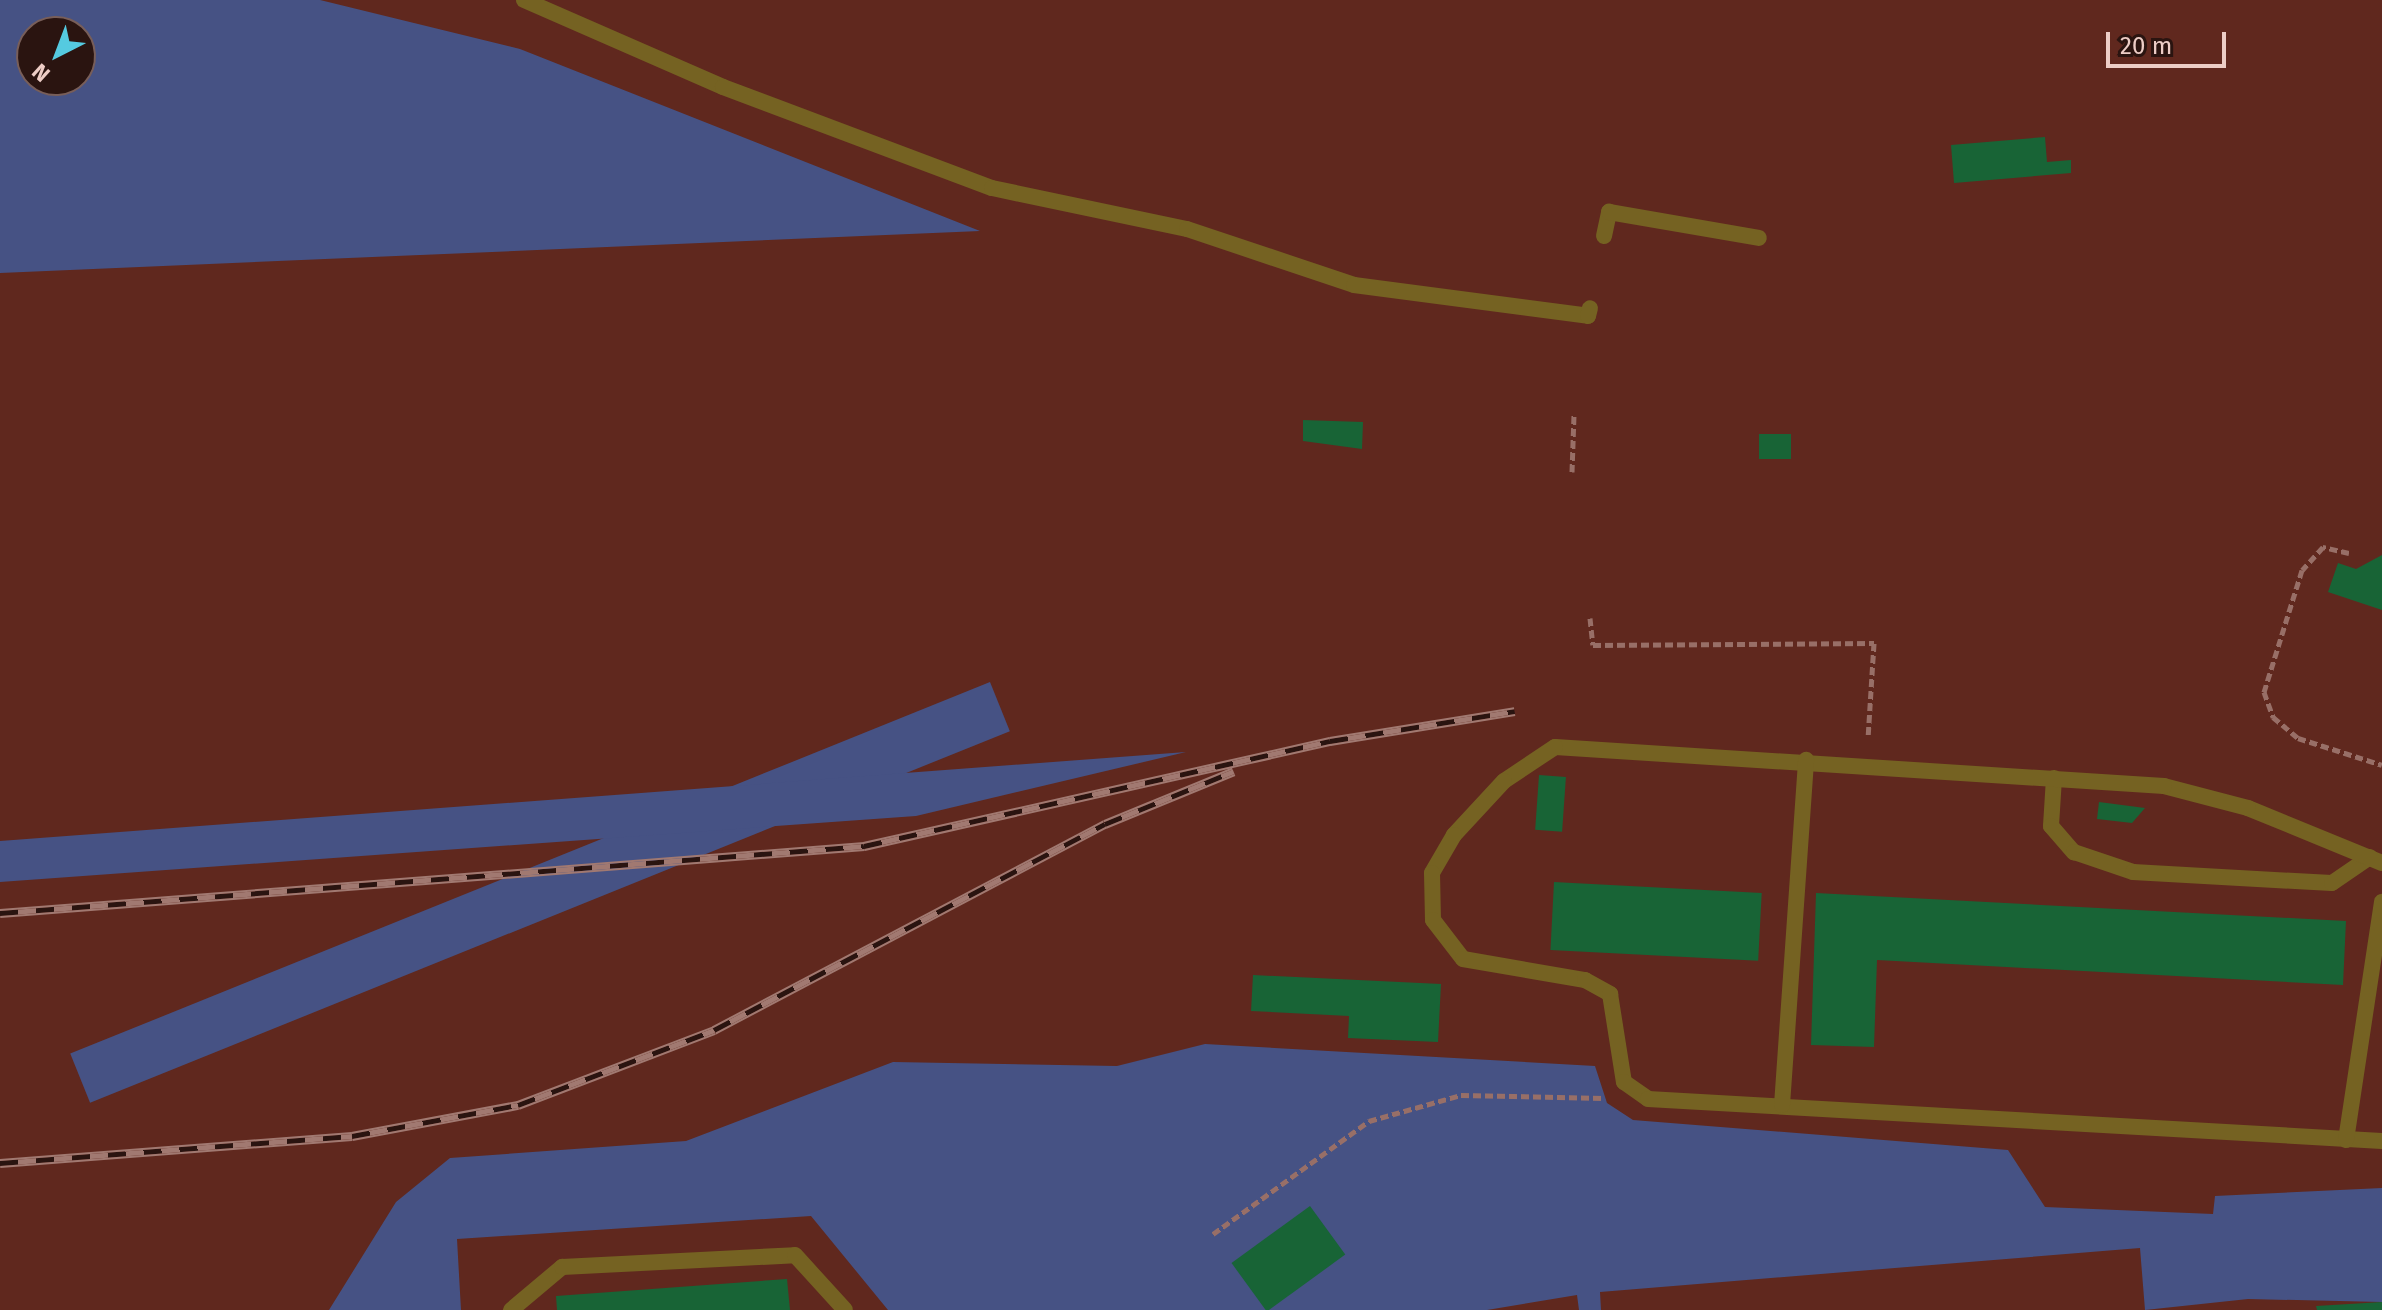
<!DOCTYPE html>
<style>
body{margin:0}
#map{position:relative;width:2382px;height:1310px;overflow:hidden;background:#53231a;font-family:"Fira Sans",sans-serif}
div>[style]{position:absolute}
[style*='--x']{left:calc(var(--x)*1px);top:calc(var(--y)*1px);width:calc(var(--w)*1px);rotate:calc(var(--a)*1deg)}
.built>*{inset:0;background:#60281e}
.green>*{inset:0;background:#465284;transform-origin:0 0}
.building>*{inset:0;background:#186436;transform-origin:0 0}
.path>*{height:5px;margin-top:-2.5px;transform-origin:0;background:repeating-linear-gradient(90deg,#986f67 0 8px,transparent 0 12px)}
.service>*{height:16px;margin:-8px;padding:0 8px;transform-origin:8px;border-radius:8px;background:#756222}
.rail>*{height:9px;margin-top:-4.5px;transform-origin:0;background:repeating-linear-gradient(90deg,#2a1410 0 18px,#a17971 0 36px);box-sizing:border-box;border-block:2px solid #a17971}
span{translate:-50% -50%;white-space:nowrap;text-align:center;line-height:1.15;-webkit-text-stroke:6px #2a1410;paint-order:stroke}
.north{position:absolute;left:16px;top:16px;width:80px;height:80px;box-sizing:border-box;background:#2a1410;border:2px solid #785e59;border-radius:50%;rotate:222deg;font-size:22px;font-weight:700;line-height:32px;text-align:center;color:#edcdc6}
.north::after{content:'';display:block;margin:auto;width:28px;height:36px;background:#55cae0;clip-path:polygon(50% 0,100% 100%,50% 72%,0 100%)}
.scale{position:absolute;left:2106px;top:32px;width:120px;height:36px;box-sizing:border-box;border:4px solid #edcdc6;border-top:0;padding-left:10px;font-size:24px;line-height:28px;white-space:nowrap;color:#edcdc6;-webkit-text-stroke:6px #2a1410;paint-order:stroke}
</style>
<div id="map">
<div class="built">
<i style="clip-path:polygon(evenodd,0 0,2382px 0,2382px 1310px,0 1310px,0 0,32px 32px,80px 32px,80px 80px,32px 80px,32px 32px)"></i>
</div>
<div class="green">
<i style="clip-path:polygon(evenodd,0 0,320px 0,520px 49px,980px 231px,0 273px,0 0,32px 32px,80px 32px,80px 80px,32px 80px,32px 32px)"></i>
<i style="left:990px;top:682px;width:53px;height:992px;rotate:68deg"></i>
<i style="clip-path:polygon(1186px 752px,916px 816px,0 882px,0 841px)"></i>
<i style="clip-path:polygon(1205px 1044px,1595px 1066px,1607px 1103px,1633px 1120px,2008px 1150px,2045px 1207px,2213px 1214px,2215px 1196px,2382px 1188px,2382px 1302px,2248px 1299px,2145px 1310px,2140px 1248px,1600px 1292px,1601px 1310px,1579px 1310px,1577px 1295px,1487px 1310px,888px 1310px,811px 1216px,457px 1239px,461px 1310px,329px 1310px,396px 1202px,450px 1158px,686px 1141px,893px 1062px,1117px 1066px)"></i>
</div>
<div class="building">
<i style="clip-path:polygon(2045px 137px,2047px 162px,2071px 160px,2071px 173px,1954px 183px,1951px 145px)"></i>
<i style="clip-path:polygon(1303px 420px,1363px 422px,1362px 449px,1303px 441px)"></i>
<i style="left:1759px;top:434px;width:32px;height:25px"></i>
<i style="clip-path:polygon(2382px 555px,2382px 610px,2328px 592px,2338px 563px,2356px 569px)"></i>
<i style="left:1539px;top:775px;width:27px;height:55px;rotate:4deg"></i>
<i style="clip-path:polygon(2099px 802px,2145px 808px,2132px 823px,2097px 819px)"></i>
<i style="left:1554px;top:882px;width:208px;height:68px;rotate:3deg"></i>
<i style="clip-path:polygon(1816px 893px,2346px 921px,2343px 985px,1877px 960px,1874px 1047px,1811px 1045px)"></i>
<i style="clip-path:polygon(1253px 975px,1441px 984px,1438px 1042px,1348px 1038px,1349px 1016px,1251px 1011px)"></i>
<i style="left:1310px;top:1206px;width:60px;height:97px;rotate:54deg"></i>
<i style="clip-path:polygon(787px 1279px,790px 1310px,557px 1310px,556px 1296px)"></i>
<i style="clip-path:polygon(2382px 1302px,2382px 1310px,2317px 1310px,2316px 1306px)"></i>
</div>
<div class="path">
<i style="--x:1572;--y:472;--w:57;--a:-88"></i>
<i style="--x:2349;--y:553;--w:27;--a:-167"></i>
<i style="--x:2323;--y:547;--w:31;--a:132"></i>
<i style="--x:2302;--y:570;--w:128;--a:107.3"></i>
<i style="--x:2264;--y:692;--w:27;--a:70"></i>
<i style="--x:2273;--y:717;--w:33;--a:40"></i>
<i style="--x:2298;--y:738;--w:88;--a:17.8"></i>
<i style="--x:1590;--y:618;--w:27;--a:84"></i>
<i style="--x:1593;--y:645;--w:281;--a:-0.4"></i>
<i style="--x:1874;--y:643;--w:95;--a:93.6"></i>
<i style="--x:1213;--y:1234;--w:193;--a:-35.9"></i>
<i style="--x:1369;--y:1121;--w:96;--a:-15.8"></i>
<i style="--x:1461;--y:1095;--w:142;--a:1.2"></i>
</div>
<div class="service">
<i style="--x:524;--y:0;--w:217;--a:23.6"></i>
<i style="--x:723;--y:87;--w:287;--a:20.6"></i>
<i style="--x:992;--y:188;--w:199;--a:11.9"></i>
<i style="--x:1187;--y:229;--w:176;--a:18.5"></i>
<i style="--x:1354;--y:285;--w:236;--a:7.5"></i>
<i style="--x:1588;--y:316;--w:8;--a:-76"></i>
<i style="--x:1604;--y:236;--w:25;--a:-78"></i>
<i style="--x:1609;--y:212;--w:152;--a:9.8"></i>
<i style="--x:2054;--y:778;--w:48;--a:93.6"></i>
<i style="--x:2051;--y:826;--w:35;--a:49"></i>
<i style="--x:2074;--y:852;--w:62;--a:18.7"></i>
<i style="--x:2133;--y:872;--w:199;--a:3.2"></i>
<i style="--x:2332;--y:883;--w:46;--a:-34.4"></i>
<i style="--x:2382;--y:863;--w:145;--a:-157.7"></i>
<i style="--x:2248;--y:808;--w:87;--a:-165.3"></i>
<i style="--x:2164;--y:786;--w:610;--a:-176.34"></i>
<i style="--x:1555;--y:747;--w:61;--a:146.3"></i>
<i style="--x:1504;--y:781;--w:74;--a:132.8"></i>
<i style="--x:1454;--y:835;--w:44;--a:120.1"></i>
<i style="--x:1432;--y:873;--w:47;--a:88.8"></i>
<i style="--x:1433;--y:920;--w:49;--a:52.4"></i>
<i style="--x:1463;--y:959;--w:124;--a:9.8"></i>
<i style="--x:1585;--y:980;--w:29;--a:29"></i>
<i style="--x:1610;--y:994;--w:89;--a:81"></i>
<i style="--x:1624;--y:1082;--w:29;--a:35"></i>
<i style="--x:1648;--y:1099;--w:735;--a:3.27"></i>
<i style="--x:1782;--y:1105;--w:346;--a:-86"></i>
<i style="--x:2346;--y:1140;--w:241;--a:-81.4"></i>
<i style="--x:511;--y:1310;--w:67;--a:-40.1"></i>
<i style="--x:562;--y:1267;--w:233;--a:-2.9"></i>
<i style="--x:795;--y:1255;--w:74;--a:47.7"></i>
</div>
<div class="rail">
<i style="--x:0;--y:913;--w:867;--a:-4.43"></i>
<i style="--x:864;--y:846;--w:478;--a:-12.7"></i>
<i style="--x:1330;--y:741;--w:187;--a:-9.2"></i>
<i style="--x:0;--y:1163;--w:353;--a:-4.4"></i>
<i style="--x:352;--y:1136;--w:169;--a:-10.6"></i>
<i style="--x:518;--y:1105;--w:210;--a:-20.9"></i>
<i style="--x:714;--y:1030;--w:442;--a:-27.8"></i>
<i style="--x:1105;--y:824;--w:139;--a:-22.3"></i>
</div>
<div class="north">N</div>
<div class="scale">20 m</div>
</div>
